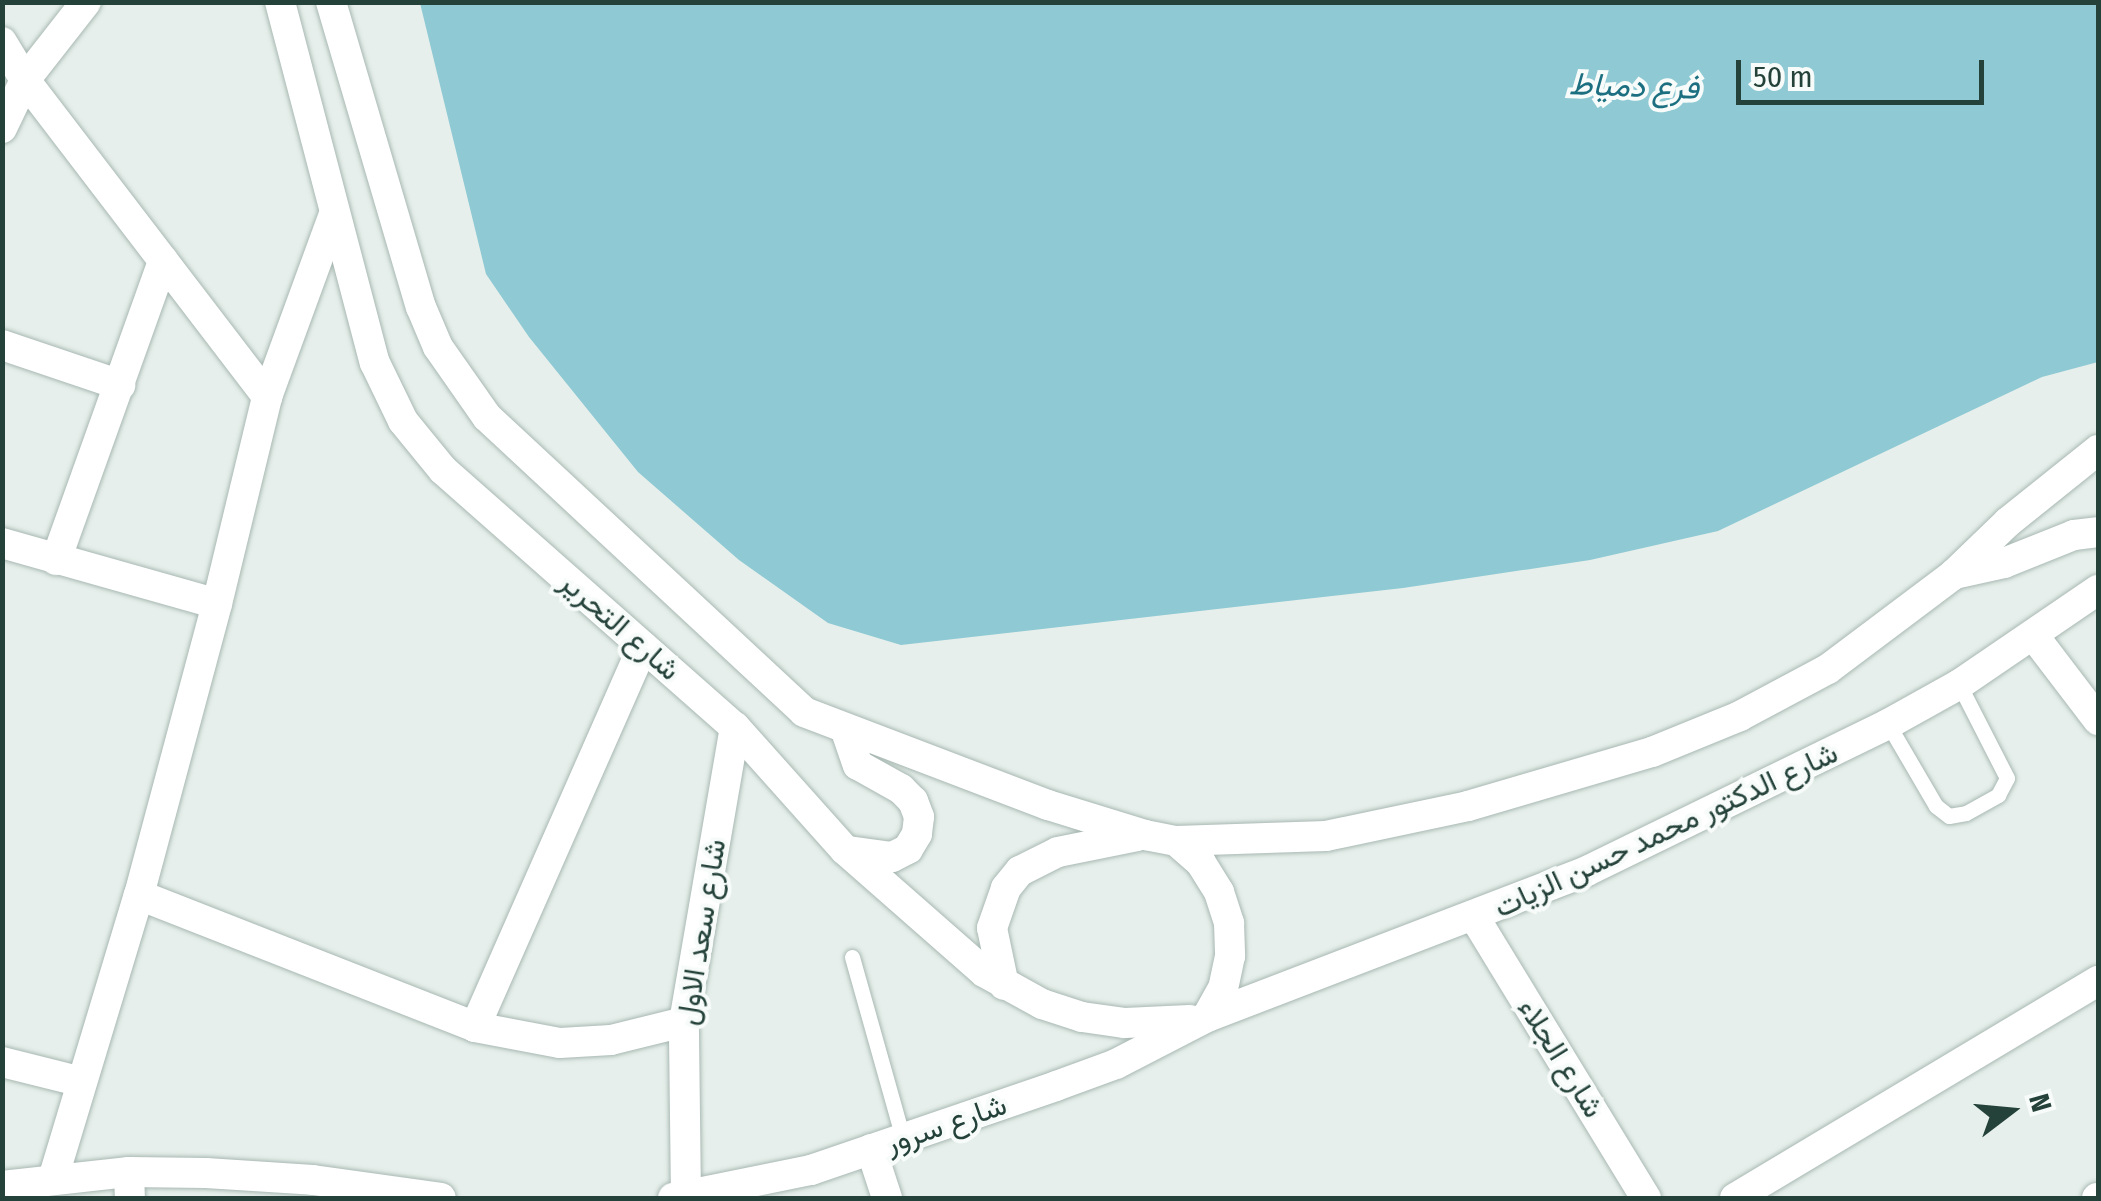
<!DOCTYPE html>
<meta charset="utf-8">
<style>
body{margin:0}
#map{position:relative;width:2101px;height:1201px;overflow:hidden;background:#e6efeb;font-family:"Fira Sans Condensed",Vazirmatn,sans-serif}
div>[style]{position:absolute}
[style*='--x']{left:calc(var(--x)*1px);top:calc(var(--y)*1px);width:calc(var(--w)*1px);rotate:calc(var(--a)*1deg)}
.water>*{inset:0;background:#8ec9d4}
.roads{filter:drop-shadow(0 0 2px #a8b8b2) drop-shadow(0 0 2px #a8b8b2)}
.lane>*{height:15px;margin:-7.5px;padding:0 7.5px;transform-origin:7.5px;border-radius:7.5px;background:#fff}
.street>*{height:30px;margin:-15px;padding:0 15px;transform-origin:15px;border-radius:15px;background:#fff}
.secondary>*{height:30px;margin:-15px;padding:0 15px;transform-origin:15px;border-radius:15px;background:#fff}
span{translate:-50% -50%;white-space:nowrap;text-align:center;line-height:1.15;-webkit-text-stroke:8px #f7fbf9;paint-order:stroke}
.street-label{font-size:30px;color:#24423a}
.water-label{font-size:32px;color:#1c6f80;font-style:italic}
.frame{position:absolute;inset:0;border:5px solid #24423a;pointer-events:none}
.north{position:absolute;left:1961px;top:1061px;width:100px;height:100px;-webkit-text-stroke:8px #f7fbf9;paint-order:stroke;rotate:74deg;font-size:28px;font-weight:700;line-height:40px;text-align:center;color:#24423a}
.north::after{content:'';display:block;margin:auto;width:35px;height:45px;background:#24423a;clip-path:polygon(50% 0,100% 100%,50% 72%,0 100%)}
.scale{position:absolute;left:1736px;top:60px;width:248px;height:45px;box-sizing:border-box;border:5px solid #24423a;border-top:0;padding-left:12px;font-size:30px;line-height:35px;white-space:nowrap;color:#24423a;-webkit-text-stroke:8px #f7fbf9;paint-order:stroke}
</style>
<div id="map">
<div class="water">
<i style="clip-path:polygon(420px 3px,2098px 3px,2098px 362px,2042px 377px,1718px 531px,1590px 560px,1403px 588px,901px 645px,828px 623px,739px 560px,638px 472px,529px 337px,486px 274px)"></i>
</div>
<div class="roads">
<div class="lane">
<i style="--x:1888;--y:724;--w:95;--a:59.7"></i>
<i style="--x:1936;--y:806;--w:16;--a:38"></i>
<i style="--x:1949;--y:816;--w:17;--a:-10"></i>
<i style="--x:1966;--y:813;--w:37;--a:-29"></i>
<i style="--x:1998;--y:795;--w:19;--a:-62"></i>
<i style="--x:2007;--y:778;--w:106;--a:-117.1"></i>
<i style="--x:852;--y:957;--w:188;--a:74.3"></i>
</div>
<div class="street">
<i style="--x:2;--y:42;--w:44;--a:58.8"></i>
<i style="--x:25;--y:80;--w:399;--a:52.6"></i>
<i style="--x:2;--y:128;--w:53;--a:-64.4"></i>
<i style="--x:25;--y:80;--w:99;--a:-52"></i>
<i style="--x:2;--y:345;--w:125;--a:18.7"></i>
<i style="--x:2;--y:543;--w:223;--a:15.8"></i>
<i style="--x:56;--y:560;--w:318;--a:-70.3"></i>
<i style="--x:2034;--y:636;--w:106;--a:52.7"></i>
<i style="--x:139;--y:895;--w:361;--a:21.4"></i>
<i style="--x:475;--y:1027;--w:86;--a:10.7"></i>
<i style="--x:560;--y:1043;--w:51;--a:-3.4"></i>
<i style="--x:611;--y:1040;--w:75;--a:-13.9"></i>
<i style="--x:475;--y:1027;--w:416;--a:-66.2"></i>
<i style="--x:2;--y:1062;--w:82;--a:14"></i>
<i style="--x:871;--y:1149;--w:52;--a:71.9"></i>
<i style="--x:129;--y:1172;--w:26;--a:88"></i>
<i style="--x:686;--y:1198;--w:176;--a:-90.7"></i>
<i style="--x:684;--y:1022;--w:299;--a:-80.2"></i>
<i style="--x:1735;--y:1198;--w:423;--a:-30.9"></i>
<i style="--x:2097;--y:1198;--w:1;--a:0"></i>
</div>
<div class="secondary">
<i style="--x:280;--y:2;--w:373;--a:75.3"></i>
<i style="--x:375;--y:363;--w:64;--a:64.2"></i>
<i style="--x:403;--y:421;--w:63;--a:50.8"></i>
<i style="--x:443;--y:470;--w:389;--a:41.4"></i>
<i style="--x:735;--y:727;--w:165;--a:48.2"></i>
<i style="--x:845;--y:850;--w:185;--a:41.3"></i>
<i style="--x:984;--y:972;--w:66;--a:28.9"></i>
<i style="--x:1042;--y:1004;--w:42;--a:18"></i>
<i style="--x:1082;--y:1017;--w:42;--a:8.1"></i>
<i style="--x:1124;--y:1023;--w:66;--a:-2.6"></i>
<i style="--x:331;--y:2;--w:318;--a:73.6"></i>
<i style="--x:421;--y:307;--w:43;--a:67"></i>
<i style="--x:438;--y:347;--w:85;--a:55"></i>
<i style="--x:487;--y:417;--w:433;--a:42.9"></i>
<i style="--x:804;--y:712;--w:261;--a:20.9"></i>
<i style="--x:1048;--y:805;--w:102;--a:17.2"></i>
<i style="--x:1145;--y:835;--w:32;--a:11"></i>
<i style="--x:1176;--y:841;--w:150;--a:-1.9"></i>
<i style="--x:1326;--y:836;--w:145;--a:-11.9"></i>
<i style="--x:1468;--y:806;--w:192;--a:-16.4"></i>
<i style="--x:1652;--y:752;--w:95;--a:-22.2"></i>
<i style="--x:1740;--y:716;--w:100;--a:-28.1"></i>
<i style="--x:1828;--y:669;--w:156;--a:-36.9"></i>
<i style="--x:1953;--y:575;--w:76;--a:-43.9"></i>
<i style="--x:2008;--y:522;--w:115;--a:-38.7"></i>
<i style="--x:1954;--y:574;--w:51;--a:-12.4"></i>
<i style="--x:2004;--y:563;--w:75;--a:-21.8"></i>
<i style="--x:2074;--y:535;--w:24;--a:-7"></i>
<i style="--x:846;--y:731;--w:36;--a:71"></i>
<i style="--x:858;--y:765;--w:49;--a:29.2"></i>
<i style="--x:901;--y:789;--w:17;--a:45"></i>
<i style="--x:913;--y:801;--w:17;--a:69"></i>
<i style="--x:919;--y:817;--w:17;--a:97"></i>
<i style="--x:917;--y:834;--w:17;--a:121"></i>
<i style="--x:908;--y:849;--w:18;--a:153"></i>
<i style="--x:892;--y:857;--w:44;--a:-172.2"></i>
<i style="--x:1176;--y:841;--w:33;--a:41"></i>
<i style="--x:1201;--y:863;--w:34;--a:58"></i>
<i style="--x:1219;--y:892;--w:33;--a:72"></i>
<i style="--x:1229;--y:923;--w:33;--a:88"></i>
<i style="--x:1230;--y:956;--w:33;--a:102"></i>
<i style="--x:1223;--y:988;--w:33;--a:119"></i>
<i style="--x:1475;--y:918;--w:328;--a:58.6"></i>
<i style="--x:1004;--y:985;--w:58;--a:-101.9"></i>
<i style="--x:992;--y:928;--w:42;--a:-70.7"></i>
<i style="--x:1006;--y:888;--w:22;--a:-51"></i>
<i style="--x:1020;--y:871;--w:42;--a:-26.6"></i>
<i style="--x:1058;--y:852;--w:81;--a:-11.4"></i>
<i style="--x:53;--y:1179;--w:297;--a:-73.2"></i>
<i style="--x:139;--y:895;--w:301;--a:-75"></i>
<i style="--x:217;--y:604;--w:213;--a:-76.4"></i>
<i style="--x:267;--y:397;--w:195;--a:-69.9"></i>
<i style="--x:2;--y:1186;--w:128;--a:-6.3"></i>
<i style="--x:129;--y:1172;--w:77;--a:0.7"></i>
<i style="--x:206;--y:1173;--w:107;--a:3.7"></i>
<i style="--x:313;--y:1180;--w:129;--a:8"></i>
<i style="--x:673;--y:1198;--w:141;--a:-11.5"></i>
<i style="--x:811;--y:1170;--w:259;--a:-18.9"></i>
<i style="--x:1056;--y:1086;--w:64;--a:-20.1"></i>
<i style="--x:1116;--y:1064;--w:102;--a:-27.3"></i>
<i style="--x:1207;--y:1017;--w:407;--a:-21"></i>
<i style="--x:1587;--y:871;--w:335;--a:-26"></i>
<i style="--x:1888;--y:724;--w:82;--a:-29.1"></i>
<i style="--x:1960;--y:684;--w:167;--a:-34.3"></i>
</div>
</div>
<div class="street-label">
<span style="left:620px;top:626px;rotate:41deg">شارع التحرير</span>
<span style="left:1666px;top:830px;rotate:-25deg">شارع الدكتور محمد حسن الزيات</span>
<span style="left:701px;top:932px;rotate:-81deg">شارع سعد الاول</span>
<span style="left:1561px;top:1058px;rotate:58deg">شارع الجلاء</span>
<span style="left:946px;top:1124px;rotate:-19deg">شارع سرور</span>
</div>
<div class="water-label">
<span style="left:1634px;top:86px;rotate:2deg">فرع دمياط</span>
</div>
<div class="frame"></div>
<div class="north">N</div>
<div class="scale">50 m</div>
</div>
